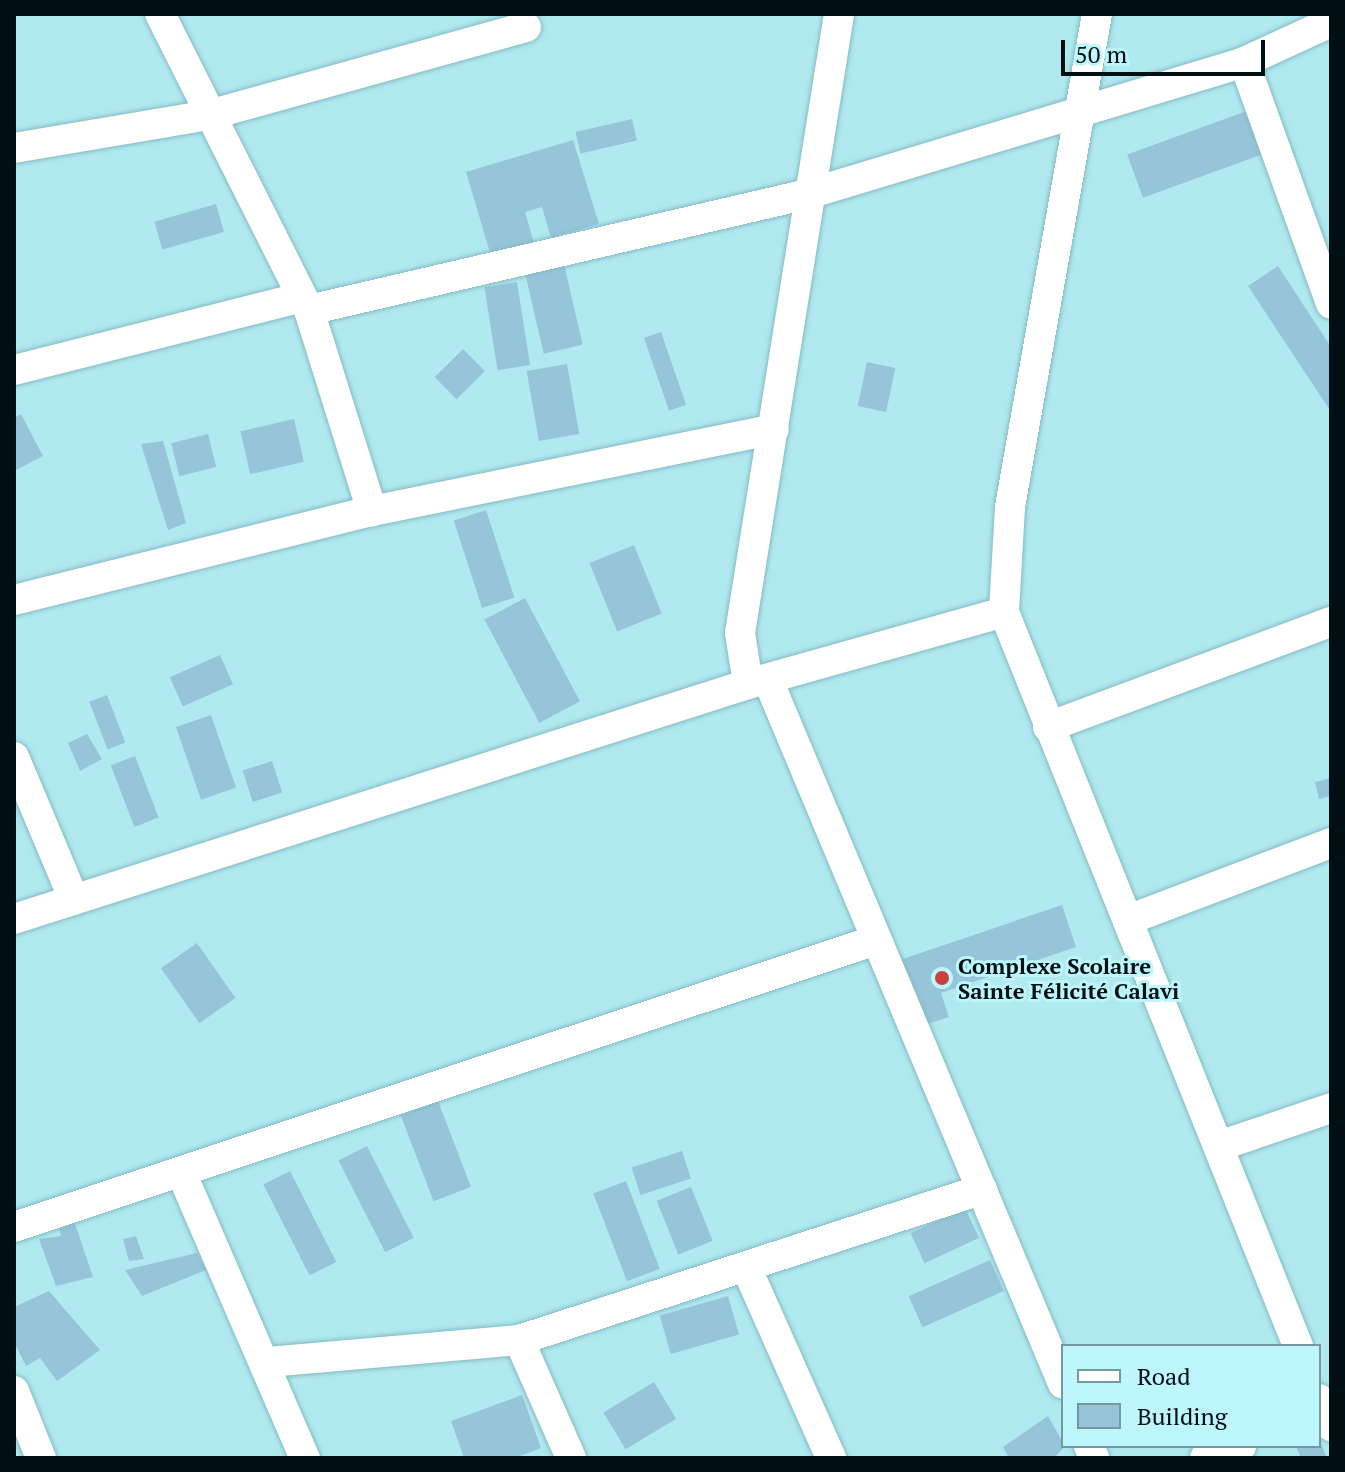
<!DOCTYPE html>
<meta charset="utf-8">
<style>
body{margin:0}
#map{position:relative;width:1345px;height:1472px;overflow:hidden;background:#b1e9f0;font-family:"PT Serif",serif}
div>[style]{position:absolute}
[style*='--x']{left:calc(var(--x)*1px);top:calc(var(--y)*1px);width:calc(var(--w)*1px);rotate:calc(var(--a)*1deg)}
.building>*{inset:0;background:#96c5da;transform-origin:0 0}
.roads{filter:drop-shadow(0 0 2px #84bbc2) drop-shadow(0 0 2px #84bbc2)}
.street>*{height:30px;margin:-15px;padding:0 15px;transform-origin:15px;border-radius:15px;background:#fff}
.dots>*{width:22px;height:22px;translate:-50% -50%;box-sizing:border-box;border:4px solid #bef6fd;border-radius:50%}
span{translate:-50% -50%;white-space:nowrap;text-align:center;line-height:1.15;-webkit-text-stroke:6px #bef6fd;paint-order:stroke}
.poi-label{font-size:22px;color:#000f12;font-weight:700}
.left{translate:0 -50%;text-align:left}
.frame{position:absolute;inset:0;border:16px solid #000f12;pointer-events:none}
.legend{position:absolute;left:1061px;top:1344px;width:260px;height:104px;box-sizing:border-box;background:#bef6fd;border:2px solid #729a9f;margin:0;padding:10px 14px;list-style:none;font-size:24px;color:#000f12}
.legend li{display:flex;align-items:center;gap:16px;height:40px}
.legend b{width:40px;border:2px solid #729a9f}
.scale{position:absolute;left:1061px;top:40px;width:204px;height:36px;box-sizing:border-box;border:4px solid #000f12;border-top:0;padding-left:10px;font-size:24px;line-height:28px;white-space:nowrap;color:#000f12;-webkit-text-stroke:6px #bef6fd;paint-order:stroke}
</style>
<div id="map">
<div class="building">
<i style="left:1255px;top:108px;width:46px;height:136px;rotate:70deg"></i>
<i style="left:632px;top:119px;width:22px;height:58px;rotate:77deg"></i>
<i style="clip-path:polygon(573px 140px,599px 224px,551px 238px,542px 207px,525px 212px,534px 243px,491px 256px,466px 172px)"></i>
<i style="left:216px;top:204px;width:29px;height:64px;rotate:74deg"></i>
<i style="left:564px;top:264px;width:83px;height:40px;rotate:77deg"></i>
<i style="clip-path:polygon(1278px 266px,1331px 347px,1331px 412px,1248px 286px)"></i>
<i style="left:517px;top:282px;width:84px;height:33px;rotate:81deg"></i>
<i style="left:661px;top:332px;width:77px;height:18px;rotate:71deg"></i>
<i style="left:463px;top:349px;width:31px;height:40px;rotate:45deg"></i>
<i style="left:867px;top:362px;width:29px;height:45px;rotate:12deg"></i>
<i style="left:567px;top:364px;width:71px;height:41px;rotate:80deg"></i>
<i style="clip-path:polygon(21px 414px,43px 456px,14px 471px,14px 418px)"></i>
<i style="left:294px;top:419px;width:44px;height:55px;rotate:77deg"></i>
<i style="left:208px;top:434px;width:34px;height:38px;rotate:76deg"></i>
<i style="clip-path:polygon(163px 441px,186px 523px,168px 530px,141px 444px)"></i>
<i style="left:486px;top:510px;width:92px;height:34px;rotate:72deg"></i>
<i style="left:634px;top:545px;width:74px;height:48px;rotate:68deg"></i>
<i style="left:525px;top:598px;width:117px;height:46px;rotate:62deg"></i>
<i style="left:220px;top:655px;width:32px;height:55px;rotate:66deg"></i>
<i style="left:107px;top:695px;width:51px;height:19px;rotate:69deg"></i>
<i style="left:211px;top:715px;width:77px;height:37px;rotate:71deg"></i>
<i style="clip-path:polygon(87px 734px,102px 759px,80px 771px,68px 743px)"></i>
<i style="left:135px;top:756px;width:66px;height:26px;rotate:69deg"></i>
<i style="left:272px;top:761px;width:33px;height:31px;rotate:72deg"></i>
<i style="clip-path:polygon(1331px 778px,1331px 796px,1319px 799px,1315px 782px)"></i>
<i style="clip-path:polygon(1062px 905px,1076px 947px,941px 993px,949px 1017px,916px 1028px,894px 962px)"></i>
<i style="left:197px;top:943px;width:67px;height:44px;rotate:55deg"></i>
<i style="left:438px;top:1101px;width:92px;height:40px;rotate:69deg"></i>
<i style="left:367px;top:1146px;width:103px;height:32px;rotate:63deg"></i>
<i style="left:682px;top:1151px;width:29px;height:53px;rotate:72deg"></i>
<i style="left:290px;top:1171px;width:102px;height:30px;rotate:63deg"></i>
<i style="left:626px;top:1181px;width:94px;height:35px;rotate:69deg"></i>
<i style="left:691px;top:1187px;width:58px;height:37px;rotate:68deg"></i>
<i style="left:965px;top:1208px;width:33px;height:60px;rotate:65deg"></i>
<i style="clip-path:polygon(71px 1212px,93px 1277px,56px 1286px,39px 1239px,61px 1236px,57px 1215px)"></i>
<i style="clip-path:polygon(136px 1236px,144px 1259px,129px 1261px,123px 1239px)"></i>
<i style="clip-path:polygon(197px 1253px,206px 1270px,142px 1296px,125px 1270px)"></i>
<i style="left:990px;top:1260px;width:34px;height:89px;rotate:66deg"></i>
<i style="clip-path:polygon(49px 1291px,100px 1350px,57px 1381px,40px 1358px,26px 1366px,14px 1342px,14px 1307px)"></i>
<i style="left:728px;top:1296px;width:40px;height:71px;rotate:74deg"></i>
<i style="left:654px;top:1382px;width:43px;height:59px;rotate:59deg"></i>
<i style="clip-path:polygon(522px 1395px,541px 1448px,515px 1458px,464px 1458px,451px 1421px)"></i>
<i style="clip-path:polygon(1048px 1416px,1065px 1446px,1054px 1458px,1009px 1458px,1003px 1447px)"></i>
<i style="clip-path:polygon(1319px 1438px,1327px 1458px,1301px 1458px,1296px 1447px,1319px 1446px)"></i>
</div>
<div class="roads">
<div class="street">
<i style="--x:160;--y:14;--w:331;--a:63.3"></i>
<i style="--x:309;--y:310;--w:211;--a:72.6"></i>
<i style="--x:1097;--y:14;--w:501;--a:100.01"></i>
<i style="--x:1010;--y:507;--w:105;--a:93.3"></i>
<i style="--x:1004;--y:612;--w:791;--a:68.17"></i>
<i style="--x:1244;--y:62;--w:257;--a:70.2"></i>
<i style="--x:14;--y:148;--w:198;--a:-9.6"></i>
<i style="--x:209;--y:115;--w:329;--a:-15.5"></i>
<i style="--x:309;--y:310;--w:512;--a:-13.09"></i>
<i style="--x:808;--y:194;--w:456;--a:-16.8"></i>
<i style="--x:1244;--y:62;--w:96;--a:-24.7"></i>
<i style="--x:14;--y:370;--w:297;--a:-14.2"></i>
<i style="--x:14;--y:600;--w:369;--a:-14"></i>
<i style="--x:372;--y:511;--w:410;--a:-11.5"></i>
<i style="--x:768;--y:680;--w:763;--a:67.26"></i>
<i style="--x:748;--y:684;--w:52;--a:-98.9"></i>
<i style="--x:740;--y:633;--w:627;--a:-80.91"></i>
<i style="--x:1048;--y:727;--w:302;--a:-20.4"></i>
<i style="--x:14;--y:757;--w:155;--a:67.2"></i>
<i style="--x:14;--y:919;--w:771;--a:-17.75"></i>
<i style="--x:748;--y:684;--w:266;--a:-15.7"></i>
<i style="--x:1128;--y:920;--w:217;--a:-20.8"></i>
<i style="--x:1222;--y:1145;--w:115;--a:-18.7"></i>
<i style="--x:181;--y:1172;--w:312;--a:66.6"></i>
<i style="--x:14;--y:1227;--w:909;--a:-18.42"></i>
<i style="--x:747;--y:1269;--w:207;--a:66"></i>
<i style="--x:519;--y:1340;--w:129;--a:66.2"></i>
<i style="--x:269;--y:1362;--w:251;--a:-5"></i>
<i style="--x:519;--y:1340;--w:487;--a:-18"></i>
<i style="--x:14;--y:1391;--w:72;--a:68.1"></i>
<i style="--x:1319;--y:1399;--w:30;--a:66"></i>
<i style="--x:1089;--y:1446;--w:13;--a:67"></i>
<i style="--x:1205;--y:1458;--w:38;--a:-18"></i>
</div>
</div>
<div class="dots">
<i style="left:942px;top:978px;background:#cf403d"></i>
</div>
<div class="poi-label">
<span class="left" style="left:958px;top:978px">Complexe Scolaire<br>Sainte Félicité Calavi</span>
</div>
<div class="frame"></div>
<ul class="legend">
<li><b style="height:10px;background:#fff"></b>Road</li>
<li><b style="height:22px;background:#96c5da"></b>Building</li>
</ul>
<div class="scale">50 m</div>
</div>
